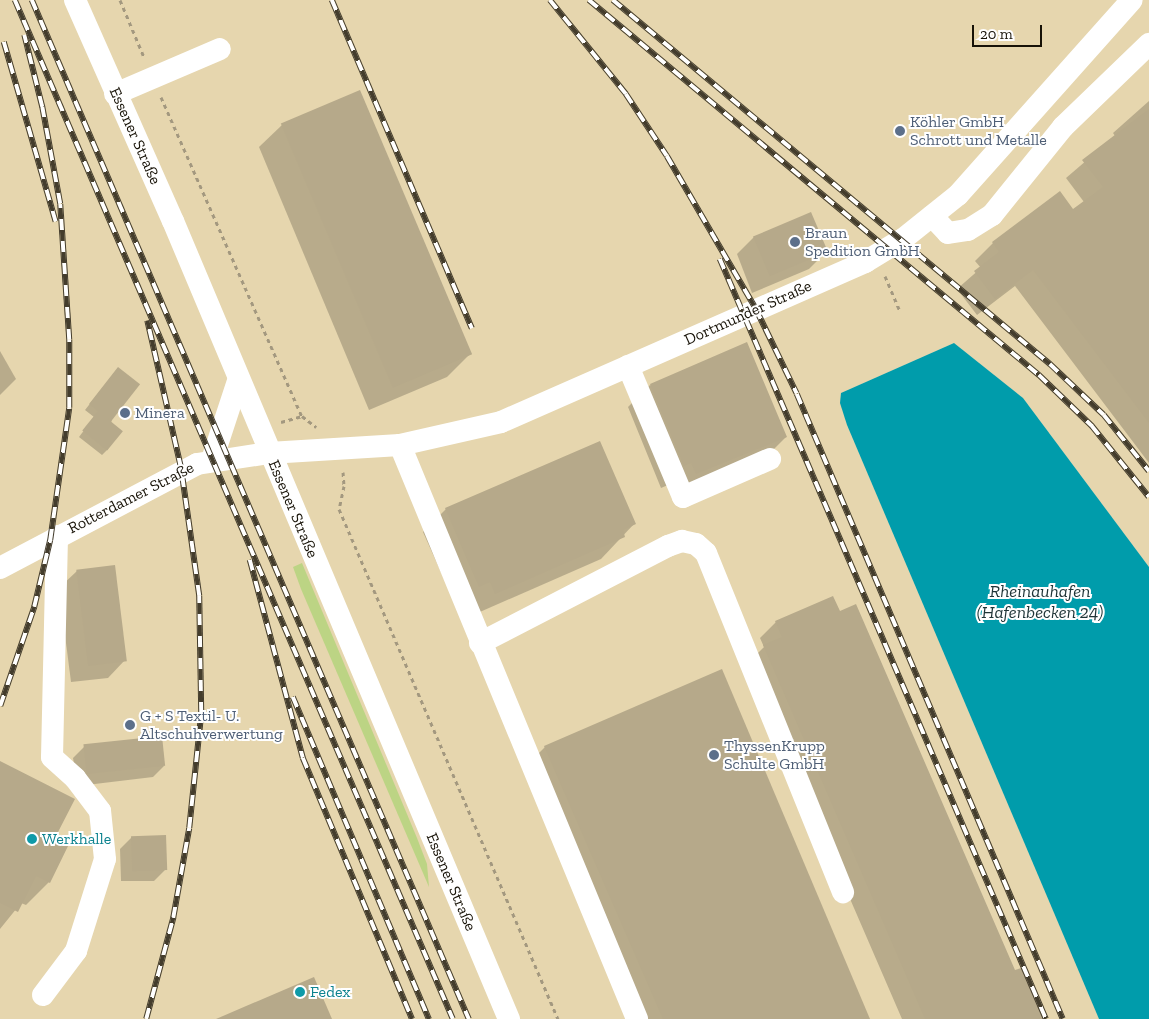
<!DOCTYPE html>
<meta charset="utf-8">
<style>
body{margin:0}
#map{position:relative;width:1149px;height:1019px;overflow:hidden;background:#eddfbf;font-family:"Zilla Slab",serif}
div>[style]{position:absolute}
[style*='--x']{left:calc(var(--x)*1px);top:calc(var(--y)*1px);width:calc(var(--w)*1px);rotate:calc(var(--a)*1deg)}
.built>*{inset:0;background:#e6d6ae}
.green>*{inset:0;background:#bcd484}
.water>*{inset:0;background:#009cab}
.shadow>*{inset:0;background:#0003}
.building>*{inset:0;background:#b6a98a;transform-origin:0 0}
.path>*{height:3px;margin-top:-1.5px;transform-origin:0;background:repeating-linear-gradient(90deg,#a3987f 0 4px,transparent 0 8px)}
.minor>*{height:22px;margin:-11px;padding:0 11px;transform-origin:11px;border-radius:11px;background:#fff}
.rail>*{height:5.5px;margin-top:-2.75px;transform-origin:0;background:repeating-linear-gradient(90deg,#fff 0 11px,#443d2d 0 22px);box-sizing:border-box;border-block:1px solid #443d2d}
.dots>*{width:14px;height:14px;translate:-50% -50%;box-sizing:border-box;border:2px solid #fff;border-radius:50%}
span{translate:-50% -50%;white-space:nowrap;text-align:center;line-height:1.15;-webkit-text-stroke:4px #fff;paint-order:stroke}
.service-label{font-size:16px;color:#4e5e75}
.left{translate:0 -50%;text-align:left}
.street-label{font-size:16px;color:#171207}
.culture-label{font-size:16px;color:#0d838f}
.water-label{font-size:18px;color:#1f3437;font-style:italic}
.scale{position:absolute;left:972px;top:25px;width:70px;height:22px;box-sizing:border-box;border:2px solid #171207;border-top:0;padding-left:6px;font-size:15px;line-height:18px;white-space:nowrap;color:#171207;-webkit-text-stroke:4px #fff;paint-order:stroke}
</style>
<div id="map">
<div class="built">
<i style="clip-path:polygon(0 0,1149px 0,1149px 567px,1023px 398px,954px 343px,841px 393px,847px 425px,1099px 1019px,0 1019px)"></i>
</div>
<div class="green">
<i style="clip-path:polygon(302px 563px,417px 838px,427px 864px,429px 887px,301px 589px,293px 567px)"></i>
</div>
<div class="water">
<i style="clip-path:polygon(954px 343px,1023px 398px,1149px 567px,1149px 1019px,1099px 1019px,847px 425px,840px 403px,841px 393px)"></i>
</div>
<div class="shadow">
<i style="clip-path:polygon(1149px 101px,1149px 463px,1015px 286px,977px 315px,957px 289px,981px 268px,975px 261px,993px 243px,1059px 193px,1073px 211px,1084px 202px,1066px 178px,1115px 136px,1113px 133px)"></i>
<i style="clip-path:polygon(282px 125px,470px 354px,447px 377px,369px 410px,259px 147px)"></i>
<i style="clip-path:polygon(754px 237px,826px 252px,809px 269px,752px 293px,737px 254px)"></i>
<i style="clip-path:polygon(0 351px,16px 379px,0 395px)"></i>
<i style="clip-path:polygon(118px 368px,108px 449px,102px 455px,79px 437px,94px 417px,85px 410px)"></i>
<i style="clip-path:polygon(650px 385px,786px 437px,763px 460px,673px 496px,668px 485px,661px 488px,628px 407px)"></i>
<i style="clip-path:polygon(446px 509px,634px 524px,601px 559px,473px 615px,457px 608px,423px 532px)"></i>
<i style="clip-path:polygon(77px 571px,125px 660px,108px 678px,71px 682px,59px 588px)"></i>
<i style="clip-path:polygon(776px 622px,1014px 972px,1044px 1019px,902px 1019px,748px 663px,764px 647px,760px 638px)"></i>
<i style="clip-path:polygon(85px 746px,164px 766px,153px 777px,78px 786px,73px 758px)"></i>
<i style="clip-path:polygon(545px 747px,869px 1019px,639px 1019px,529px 763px)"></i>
<i style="clip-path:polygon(0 763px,55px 836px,49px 882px,26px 905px,21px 903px,0 929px)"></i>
<i style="clip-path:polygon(132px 837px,166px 869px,154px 881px,121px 881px,120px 849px)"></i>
</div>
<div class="building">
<i style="left:360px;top:90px;width:287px;height:86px;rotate:67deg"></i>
<i style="clip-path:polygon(1149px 109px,1149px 423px,1033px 270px,995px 299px,974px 271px,999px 252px,992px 242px,1060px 191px,1073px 209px,1103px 187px,1082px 160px)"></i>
<i style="left:811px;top:212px;width:43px;height:63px;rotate:67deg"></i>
<i style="clip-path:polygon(747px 342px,787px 437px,696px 474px,691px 463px,684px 466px,650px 384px)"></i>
<i style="left:118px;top:367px;width:28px;height:47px;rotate:38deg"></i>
<i style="left:98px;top:411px;width:32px;height:25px;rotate:39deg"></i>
<i style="clip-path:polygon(600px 441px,636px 524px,623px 530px,625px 537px,495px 594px,490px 582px,479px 587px,445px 508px)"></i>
<i style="left:115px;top:565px;width:97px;height:39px;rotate:83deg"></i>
<i style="clip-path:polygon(833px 596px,840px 611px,856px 604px,1015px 970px,1024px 967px,1046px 1019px,925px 1019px,763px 645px,782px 637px,775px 621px)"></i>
<i style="clip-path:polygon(722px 669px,870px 1019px,663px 1019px,544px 746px)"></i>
<i style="left:162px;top:736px;width:30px;height:79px;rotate:84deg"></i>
<i style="clip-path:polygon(0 761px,75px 799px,56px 836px,70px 842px,50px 883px,36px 876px,18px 912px,0 903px)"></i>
<i style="left:166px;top:835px;width:35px;height:35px;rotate:88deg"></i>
<i style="clip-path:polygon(314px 977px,332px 1019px,216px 1019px)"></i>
</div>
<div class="path">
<i style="--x:120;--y:0;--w:62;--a:67.2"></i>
<i style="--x:161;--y:97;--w:349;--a:66.2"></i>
<i style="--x:302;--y:416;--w:18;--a:38"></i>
<i style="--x:885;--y:276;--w:39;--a:67"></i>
<i style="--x:281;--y:422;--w:22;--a:-16"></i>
<i style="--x:343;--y:472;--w:14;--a:86"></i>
<i style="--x:344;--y:486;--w:24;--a:102"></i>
<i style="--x:339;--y:509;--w:555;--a:66.76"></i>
</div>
<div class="minor">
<i style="--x:75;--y:0;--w:242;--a:66.1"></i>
<i style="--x:173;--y:221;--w:866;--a:67.17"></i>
<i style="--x:115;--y:94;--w:114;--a:-23.2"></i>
<i style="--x:932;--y:216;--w:23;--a:47"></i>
<i style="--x:948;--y:233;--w:20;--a:-9"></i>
<i style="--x:968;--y:230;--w:28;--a:-32"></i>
<i style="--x:992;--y:215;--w:113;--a:-51.1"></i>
<i style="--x:1063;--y:127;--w:120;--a:-44"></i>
<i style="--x:628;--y:366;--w:142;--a:67.2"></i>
<i style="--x:683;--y:497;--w:95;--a:-23.6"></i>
<i style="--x:400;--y:445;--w:621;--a:67.56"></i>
<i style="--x:212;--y:460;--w:83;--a:-71.8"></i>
<i style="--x:0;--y:568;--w:223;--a:-27.8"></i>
<i style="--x:197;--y:464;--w:73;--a:-8.7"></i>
<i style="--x:269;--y:453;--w:131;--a:-3.5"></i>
<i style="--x:400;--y:445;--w:104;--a:-12.8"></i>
<i style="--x:501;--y:422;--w:398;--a:-23.7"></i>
<i style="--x:865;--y:262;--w:44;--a:-31.2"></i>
<i style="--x:903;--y:239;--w:70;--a:-38.7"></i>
<i style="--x:958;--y:195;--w:261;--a:-48.3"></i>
<i style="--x:480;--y:643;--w:212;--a:-27.3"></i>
<i style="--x:668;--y:546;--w:15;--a:-20"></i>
<i style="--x:682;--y:541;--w:14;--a:12"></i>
<i style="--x:696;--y:544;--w:13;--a:42"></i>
<i style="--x:706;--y:553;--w:366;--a:68"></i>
<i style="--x:43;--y:995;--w:55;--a:-53.1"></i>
<i style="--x:76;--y:951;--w:96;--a:-72.5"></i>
<i style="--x:105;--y:859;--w:48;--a:-95.9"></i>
<i style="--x:100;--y:811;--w:41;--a:-127.1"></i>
<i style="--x:75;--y:778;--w:31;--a:-138"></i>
<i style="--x:52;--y:757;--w:221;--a:-88.7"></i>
</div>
<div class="rail">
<i style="--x:15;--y:0;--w:1109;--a:66.74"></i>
<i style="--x:32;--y:0;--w:1109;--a:66.79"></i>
<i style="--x:332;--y:0;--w:357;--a:66.9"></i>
<i style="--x:550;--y:0;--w:121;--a:51"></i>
<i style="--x:626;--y:94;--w:74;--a:56.5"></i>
<i style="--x:667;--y:156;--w:177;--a:59.8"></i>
<i style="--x:756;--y:309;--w:94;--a:64.2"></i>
<i style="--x:797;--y:394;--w:679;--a:66.95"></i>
<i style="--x:589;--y:0;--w:586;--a:39.81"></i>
<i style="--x:1039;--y:375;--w:74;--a:43.9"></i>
<i style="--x:1092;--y:426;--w:91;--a:51.2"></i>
<i style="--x:613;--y:0;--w:569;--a:39.79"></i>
<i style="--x:1050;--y:364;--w:74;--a:43.4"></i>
<i style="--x:1104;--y:415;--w:72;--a:51.2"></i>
<i style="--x:4;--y:42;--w:187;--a:73.9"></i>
<i style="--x:720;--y:259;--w:827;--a:66.78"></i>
<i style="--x:250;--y:560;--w:205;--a:75"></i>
<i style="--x:303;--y:758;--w:283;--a:67.3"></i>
<i style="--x:293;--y:697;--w:350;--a:67.1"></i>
<i style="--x:0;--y:706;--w:105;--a:-71"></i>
<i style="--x:34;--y:607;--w:69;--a:-76.6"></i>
<i style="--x:50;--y:540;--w:133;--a:-81.8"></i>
<i style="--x:69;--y:408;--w:68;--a:-90"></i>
<i style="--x:69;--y:340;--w:136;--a:-93.8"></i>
<i style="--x:60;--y:204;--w:99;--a:-100.5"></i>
<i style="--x:42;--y:107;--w:74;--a:-104"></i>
<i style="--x:146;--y:1019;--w:105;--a:-75"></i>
<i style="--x:173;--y:918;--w:91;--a:-79.9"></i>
<i style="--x:189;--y:828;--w:116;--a:-84"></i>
<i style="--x:201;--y:713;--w:117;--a:-91"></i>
<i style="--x:199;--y:596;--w:128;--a:-98.1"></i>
<i style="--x:181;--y:469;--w:152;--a:-102.9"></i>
</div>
<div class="dots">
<i style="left:900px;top:131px;background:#5c6f8a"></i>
<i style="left:795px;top:242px;background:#5c6f8a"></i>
<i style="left:125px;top:413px;background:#5c6f8a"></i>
<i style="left:130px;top:725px;background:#5c6f8a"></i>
<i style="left:714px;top:755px;background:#5c6f8a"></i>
<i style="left:32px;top:839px;background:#0f9aa8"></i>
<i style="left:300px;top:992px;background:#0f9aa8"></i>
</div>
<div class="service-label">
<span class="left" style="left:910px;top:131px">Köhler GmbH<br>Schrott und Metalle</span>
<span class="left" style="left:805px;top:242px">Braun<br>Spedition GmbH</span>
<span class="left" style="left:135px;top:413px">Minera</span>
<span class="left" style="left:140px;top:725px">G + S Textil- U.<br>Altschuhverwertung</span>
<span class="left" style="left:724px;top:755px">ThyssenKrupp<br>Schulte GmbH</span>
</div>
<div class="street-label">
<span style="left:135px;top:136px;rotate:66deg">Essener Straße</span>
<span style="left:748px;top:313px;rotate:-24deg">Dortmunder Straße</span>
<span style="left:131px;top:498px;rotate:-27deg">Rotterdamer Straße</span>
<span style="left:293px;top:509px;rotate:67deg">Essener Straße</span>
<span style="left:451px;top:882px;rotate:67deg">Essener Straße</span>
</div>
<div class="culture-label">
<span class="left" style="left:42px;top:839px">Werkhalle</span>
<span class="left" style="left:310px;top:992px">Fedex</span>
</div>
<div class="water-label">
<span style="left:1040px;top:602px">Rheinauhafen<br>(Hafenbecken 24)</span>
</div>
<div class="scale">20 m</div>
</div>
